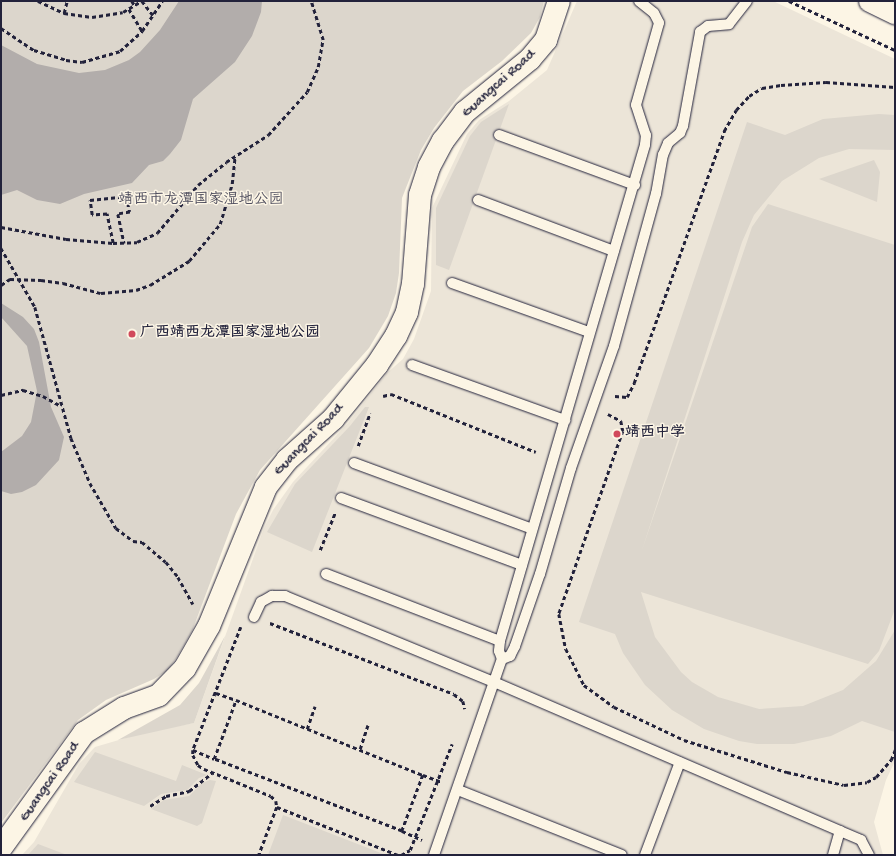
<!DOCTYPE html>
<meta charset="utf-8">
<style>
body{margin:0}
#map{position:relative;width:896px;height:856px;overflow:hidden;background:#fcf5e5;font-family:"Gochi Hand","LXGW WenKai TC",sans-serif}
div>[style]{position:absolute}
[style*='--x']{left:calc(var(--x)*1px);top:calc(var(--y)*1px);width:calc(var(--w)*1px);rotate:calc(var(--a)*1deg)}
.built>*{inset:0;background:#ece5d8}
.green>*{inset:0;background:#dcd6cc}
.water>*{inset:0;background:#b2adab}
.path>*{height:2.5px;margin-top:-1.25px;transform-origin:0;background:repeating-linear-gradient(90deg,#22223b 0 4px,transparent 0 7px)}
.roads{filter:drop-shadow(0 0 1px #22223b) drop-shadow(0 0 1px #22223b)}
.service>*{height:10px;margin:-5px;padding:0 5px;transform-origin:5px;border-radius:5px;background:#fcf5e5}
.tertiary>*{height:22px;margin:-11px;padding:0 11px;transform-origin:11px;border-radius:11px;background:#fcf5e5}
.primary>*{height:22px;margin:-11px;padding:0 11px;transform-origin:11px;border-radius:11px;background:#fcf5e5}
.path-bridge>*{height:2.5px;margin-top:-1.25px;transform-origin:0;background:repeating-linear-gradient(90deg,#22223b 0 4px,transparent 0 7px)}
.dots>*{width:11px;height:11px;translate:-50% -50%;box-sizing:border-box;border:2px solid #fcf5e5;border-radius:50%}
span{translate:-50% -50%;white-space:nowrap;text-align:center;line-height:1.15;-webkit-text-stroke:3px #fcf5e5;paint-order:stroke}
.street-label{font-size:15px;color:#22223b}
.park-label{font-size:15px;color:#504f5f}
.poi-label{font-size:15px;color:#22223b;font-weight:700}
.left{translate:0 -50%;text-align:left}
.frame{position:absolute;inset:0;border:2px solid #22223b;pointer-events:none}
</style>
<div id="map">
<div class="built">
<i style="clip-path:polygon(577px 1px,773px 1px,895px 59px,895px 761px,886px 780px,874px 822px,883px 855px,22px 855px,34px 842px,79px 764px,95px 747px,146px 732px,194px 723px,264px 528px,273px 510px,293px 482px,348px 423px,387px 373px,403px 359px,414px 339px,431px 291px,432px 208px,467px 134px,479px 120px,509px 101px,547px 70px)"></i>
</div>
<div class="green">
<i style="clip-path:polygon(1px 1px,544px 1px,540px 17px,531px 33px,502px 61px,463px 91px,434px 128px,421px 150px,402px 198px,399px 273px,396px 293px,388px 316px,369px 348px,260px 470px,236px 514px,192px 631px,177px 657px,168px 670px,154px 679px,106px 700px,78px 720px,1px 823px)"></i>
<i style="clip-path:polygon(509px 104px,449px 270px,436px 265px,436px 208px,470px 136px,481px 122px)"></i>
<i style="clip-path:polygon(879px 114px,895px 115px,895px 150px,849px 149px,819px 158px,782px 181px,754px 215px,742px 242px,642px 550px,752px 227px,768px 204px,895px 245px,895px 609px,879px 651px,868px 664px,641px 592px,655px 637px,681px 672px,692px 682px,718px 697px,759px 709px,803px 706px,843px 690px,876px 661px,895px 630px,895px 732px,862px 721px,831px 736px,794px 744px,757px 744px,739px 741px,704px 729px,672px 710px,645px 685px,623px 653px,615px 634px,579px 622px,747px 122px,785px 135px,823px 119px)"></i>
<i style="clip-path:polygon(874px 160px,880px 172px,877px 202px,819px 179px)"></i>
<i style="clip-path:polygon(365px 407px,369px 407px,312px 552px,267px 532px,295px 484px,350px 426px)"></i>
<i style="clip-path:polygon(225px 636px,194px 723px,118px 740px,180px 705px,199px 683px)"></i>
<i style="clip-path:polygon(95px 752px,176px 781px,182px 765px,207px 775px,199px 778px,187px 790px,161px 794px,144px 806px,74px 782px)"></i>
<i style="clip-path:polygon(210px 780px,216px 781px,202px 823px,197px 826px,151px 809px,164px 800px,189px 796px,202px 783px)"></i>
<i style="clip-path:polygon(283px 815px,386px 855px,268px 855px)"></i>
<i style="clip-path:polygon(38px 844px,67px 855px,28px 855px)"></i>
</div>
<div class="water">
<i style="clip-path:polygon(179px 1px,262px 1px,261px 12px,252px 36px,235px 62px,193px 99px,181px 140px,170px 154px,163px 161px,149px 165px,132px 183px,84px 194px,60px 204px,37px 200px,17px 190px,1px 195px,1px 45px,37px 64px,79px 73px,105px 70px,129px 60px,140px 52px,160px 30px)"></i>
<i style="clip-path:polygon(1px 303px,23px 317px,34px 329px,39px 342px,51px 407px,64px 437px,59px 460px,36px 485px,22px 492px,11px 494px,1px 491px,1px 452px,22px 436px,31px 422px,37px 391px,27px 346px,1px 317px)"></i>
</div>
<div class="path">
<i style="--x:38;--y:1;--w:29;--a:25"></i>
<i style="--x:64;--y:13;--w:28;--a:8"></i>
<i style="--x:92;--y:17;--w:31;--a:-9"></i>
<i style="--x:123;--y:12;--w:21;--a:-31"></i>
<i style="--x:132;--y:1;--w:6;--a:59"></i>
<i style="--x:142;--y:1;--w:18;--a:52"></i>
<i style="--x:789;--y:1;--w:117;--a:24.8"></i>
<i style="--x:129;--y:9;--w:26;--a:59"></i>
<i style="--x:64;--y:13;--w:12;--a:-76"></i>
<i style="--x:1;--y:28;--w:40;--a:34"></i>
<i style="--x:34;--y:50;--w:34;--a:17"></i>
<i style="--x:66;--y:60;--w:16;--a:7"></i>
<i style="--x:82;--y:62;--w:40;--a:-16"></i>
<i style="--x:120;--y:51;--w:30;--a:-42"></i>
<i style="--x:142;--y:31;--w:36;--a:-56"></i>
<i style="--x:1;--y:227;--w:66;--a:10.5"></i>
<i style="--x:66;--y:239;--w:47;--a:4.9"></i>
<i style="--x:113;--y:243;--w:24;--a:-2"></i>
<i style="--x:137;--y:242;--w:22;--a:-24"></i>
<i style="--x:157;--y:233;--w:63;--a:-49.5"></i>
<i style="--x:198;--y:185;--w:36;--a:-39"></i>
<i style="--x:226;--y:162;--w:50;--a:-32.7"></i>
<i style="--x:268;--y:135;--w:58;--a:-47.8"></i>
<i style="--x:307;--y:92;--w:27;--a:-66"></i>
<i style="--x:318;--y:67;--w:27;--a:-80"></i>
<i style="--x:323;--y:40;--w:41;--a:-107.1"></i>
<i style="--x:113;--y:243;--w:30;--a:-102"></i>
<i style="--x:107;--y:214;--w:15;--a:176"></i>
<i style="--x:92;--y:215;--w:15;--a:-98"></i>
<i style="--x:90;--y:200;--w:36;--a:-6"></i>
<i style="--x:126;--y:196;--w:16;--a:76"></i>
<i style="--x:130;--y:212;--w:12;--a:171"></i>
<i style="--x:118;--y:214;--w:30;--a:78"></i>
<i style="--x:1;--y:285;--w:11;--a:-34"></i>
<i style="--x:10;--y:279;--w:31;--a:2"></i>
<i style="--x:41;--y:280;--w:22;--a:8"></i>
<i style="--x:63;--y:283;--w:39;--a:15"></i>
<i style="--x:101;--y:293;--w:35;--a:-5"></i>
<i style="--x:136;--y:290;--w:15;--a:-20"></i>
<i style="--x:150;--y:285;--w:46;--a:-31.6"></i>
<i style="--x:189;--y:261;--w:48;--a:-50"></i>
<i style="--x:220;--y:224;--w:42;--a:-73.3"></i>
<i style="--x:232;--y:184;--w:27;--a:-84"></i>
<i style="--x:1;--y:395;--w:23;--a:-13"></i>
<i style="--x:23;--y:390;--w:21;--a:17"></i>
<i style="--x:43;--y:396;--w:21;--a:29"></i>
<i style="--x:383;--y:396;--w:8;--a:-14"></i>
<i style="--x:391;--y:394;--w:156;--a:21.8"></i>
<i style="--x:615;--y:396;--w:12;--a:5"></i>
<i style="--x:627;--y:397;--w:16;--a:-63"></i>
<i style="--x:634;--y:383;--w:268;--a:-70.3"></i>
<i style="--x:724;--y:131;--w:24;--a:-60"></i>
<i style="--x:736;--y:110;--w:19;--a:-47"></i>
<i style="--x:749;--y:96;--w:15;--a:-32"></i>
<i style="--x:762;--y:88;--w:19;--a:-9"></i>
<i style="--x:781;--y:85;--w:45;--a:-3.8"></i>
<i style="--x:826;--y:82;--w:69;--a:4.1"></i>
<i style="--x:608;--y:414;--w:15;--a:28"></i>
<i style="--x:621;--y:421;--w:10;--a:79"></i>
<i style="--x:623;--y:431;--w:194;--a:109.3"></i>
<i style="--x:559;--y:614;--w:36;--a:79"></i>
<i style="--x:566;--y:649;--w:40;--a:63.4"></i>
<i style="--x:584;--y:685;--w:37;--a:36"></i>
<i style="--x:614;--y:707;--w:77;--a:25.2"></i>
<i style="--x:684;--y:740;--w:108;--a:17.3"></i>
<i style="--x:787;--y:772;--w:58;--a:12.8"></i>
<i style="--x:844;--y:785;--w:23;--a:-7"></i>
<i style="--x:867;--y:782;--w:10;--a:-29"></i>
<i style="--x:876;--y:777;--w:23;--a:-49"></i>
<i style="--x:891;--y:760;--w:11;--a:-68"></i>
<i style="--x:358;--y:446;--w:35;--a:-70"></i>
<i style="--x:116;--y:528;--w:21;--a:37"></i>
<i style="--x:133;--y:541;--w:9;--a:6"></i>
<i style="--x:142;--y:542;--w:31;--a:40"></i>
<i style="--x:166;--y:562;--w:19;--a:51"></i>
<i style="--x:178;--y:577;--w:31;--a:61"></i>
<i style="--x:320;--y:550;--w:40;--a:-68"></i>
<i style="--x:270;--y:623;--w:197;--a:21.1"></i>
<i style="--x:454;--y:694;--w:11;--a:38"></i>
<i style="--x:463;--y:701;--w:8;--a:76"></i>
<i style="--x:241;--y:627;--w:132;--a:111.3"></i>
<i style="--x:193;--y:750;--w:5;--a:90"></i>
<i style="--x:193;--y:755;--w:11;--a:63"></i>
<i style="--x:198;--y:765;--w:7;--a:34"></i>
<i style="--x:204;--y:769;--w:72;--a:21.9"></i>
<i style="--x:271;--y:796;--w:7;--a:45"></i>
<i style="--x:276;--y:801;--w:6;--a:81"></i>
<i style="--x:277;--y:807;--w:51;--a:110.6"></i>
<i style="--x:216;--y:693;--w:21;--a:19"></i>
<i style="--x:236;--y:700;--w:201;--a:21.9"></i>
<i style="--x:423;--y:775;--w:60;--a:110.6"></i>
<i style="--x:402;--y:831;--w:201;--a:-159"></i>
<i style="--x:214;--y:759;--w:63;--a:-69.6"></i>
<i style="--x:307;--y:729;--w:24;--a:-71"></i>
<i style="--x:360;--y:749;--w:25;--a:-72"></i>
<i style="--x:193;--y:750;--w:23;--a:23"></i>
<i style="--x:423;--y:775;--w:20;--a:20"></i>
<i style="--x:150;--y:806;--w:19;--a:-32"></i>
<i style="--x:166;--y:796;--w:24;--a:-12"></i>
<i style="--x:189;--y:791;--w:29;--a:-38"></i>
<i style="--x:277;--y:807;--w:130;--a:21.6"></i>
<i style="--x:402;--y:831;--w:22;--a:24"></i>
<i style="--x:401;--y:855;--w:10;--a:-29"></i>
<i style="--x:410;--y:850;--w:114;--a:-68.4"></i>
</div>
<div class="roads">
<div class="service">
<i style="--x:639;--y:1;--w:19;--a:39"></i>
<i style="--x:654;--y:13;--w:11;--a:63"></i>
<i style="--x:659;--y:23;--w:85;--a:105.7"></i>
<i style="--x:636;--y:105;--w:32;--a:72"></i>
<i style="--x:646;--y:135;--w:10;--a:96"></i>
<i style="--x:645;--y:145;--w:517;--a:106.3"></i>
<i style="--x:500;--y:641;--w:10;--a:96"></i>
<i style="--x:499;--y:651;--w:9;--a:69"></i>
<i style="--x:502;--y:659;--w:9;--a:-21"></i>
<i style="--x:510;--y:656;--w:11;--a:-63"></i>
<i style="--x:515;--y:646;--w:76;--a:-70.9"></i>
<i style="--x:540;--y:574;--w:110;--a:-73.7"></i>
<i style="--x:571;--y:468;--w:129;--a:-70.6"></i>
<i style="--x:614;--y:346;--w:158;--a:-74.6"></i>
<i style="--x:656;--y:194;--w:40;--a:-80"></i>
<i style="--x:663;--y:155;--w:13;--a:-67"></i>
<i style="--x:668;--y:143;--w:16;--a:-40"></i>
<i style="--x:680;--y:133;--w:8;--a:-67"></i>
<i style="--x:683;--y:126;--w:96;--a:-79.7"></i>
<i style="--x:700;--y:32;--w:10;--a:-37"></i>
<i style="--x:708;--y:26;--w:21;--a:-5"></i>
<i style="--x:729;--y:24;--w:29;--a:-52"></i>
<i style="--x:499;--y:135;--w:145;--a:20.2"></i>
<i style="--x:478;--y:200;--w:145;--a:20.6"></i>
<i style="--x:452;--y:283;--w:145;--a:19.7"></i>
<i style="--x:412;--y:365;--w:163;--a:19.8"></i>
<i style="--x:354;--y:463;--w:190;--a:20.3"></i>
<i style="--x:341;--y:498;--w:193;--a:20.3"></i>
<i style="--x:326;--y:574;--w:186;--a:21.1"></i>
<i style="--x:254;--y:617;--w:17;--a:-65"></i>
<i style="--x:261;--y:602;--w:13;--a:-29"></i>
<i style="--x:272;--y:596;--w:13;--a:0"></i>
<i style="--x:285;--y:596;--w:226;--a:22.4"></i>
<i style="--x:494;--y:682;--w:377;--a:23.3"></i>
<i style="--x:840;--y:831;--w:23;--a:23"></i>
<i style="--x:861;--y:840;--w:17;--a:62"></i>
<i style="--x:458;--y:790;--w:176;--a:21.6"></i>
<i style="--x:434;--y:855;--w:207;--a:-70.9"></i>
<i style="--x:645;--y:855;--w:99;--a:-69.4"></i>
<i style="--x:833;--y:855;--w:25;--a:-74"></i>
</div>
<div class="tertiary">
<i style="--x:1;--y:848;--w:142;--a:-54.2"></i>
<i style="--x:84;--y:733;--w:47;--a:-32"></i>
<i style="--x:124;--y:708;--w:37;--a:-20"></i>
<i style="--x:159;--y:695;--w:37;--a:-46"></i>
<i style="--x:185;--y:668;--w:48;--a:-60.3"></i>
<i style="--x:209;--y:626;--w:150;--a:-67.7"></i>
<i style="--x:266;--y:487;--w:34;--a:-52"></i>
<i style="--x:287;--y:460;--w:62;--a:-41.7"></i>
<i style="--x:333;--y:419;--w:70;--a:-50.8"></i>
<i style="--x:377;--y:365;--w:35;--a:-57"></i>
<i style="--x:396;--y:336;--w:26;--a:-65"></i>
<i style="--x:407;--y:312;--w:29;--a:-78"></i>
<i style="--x:413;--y:284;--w:89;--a:-85.5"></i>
<i style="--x:420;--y:195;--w:29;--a:-72"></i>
<i style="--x:429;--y:167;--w:30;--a:-62"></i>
<i style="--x:443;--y:141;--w:36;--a:-53"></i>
<i style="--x:465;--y:112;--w:84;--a:-39.2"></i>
<i style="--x:530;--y:59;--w:25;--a:-50"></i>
<i style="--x:546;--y:40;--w:41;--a:-71.6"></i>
</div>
<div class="primary">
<i style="--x:870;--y:1;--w:28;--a:26"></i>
</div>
</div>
<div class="path-bridge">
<i style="--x:1;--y:248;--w:68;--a:60"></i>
<i style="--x:35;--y:307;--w:136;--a:74.6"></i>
<i style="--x:71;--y:438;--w:49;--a:67.1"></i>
<i style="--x:90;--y:483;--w:52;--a:60"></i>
</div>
<div class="dots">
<i style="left:132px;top:334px;background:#d1495b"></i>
<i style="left:617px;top:434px;background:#d1495b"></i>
</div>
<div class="street-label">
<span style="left:499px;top:84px;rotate:-42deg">Guangcai Road</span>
<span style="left:309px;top:440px;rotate:-46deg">Guangcai Road</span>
<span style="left:50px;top:782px;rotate:-55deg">Guangcai Road</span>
</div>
<div class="park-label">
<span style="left:201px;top:201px">靖西市龙潭国家湿地公园</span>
</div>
<div class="poi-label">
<span class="left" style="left:140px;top:334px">广西靖西龙潭国家湿地公园</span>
<span class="left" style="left:625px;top:434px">靖西中学</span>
</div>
<div class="frame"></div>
</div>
